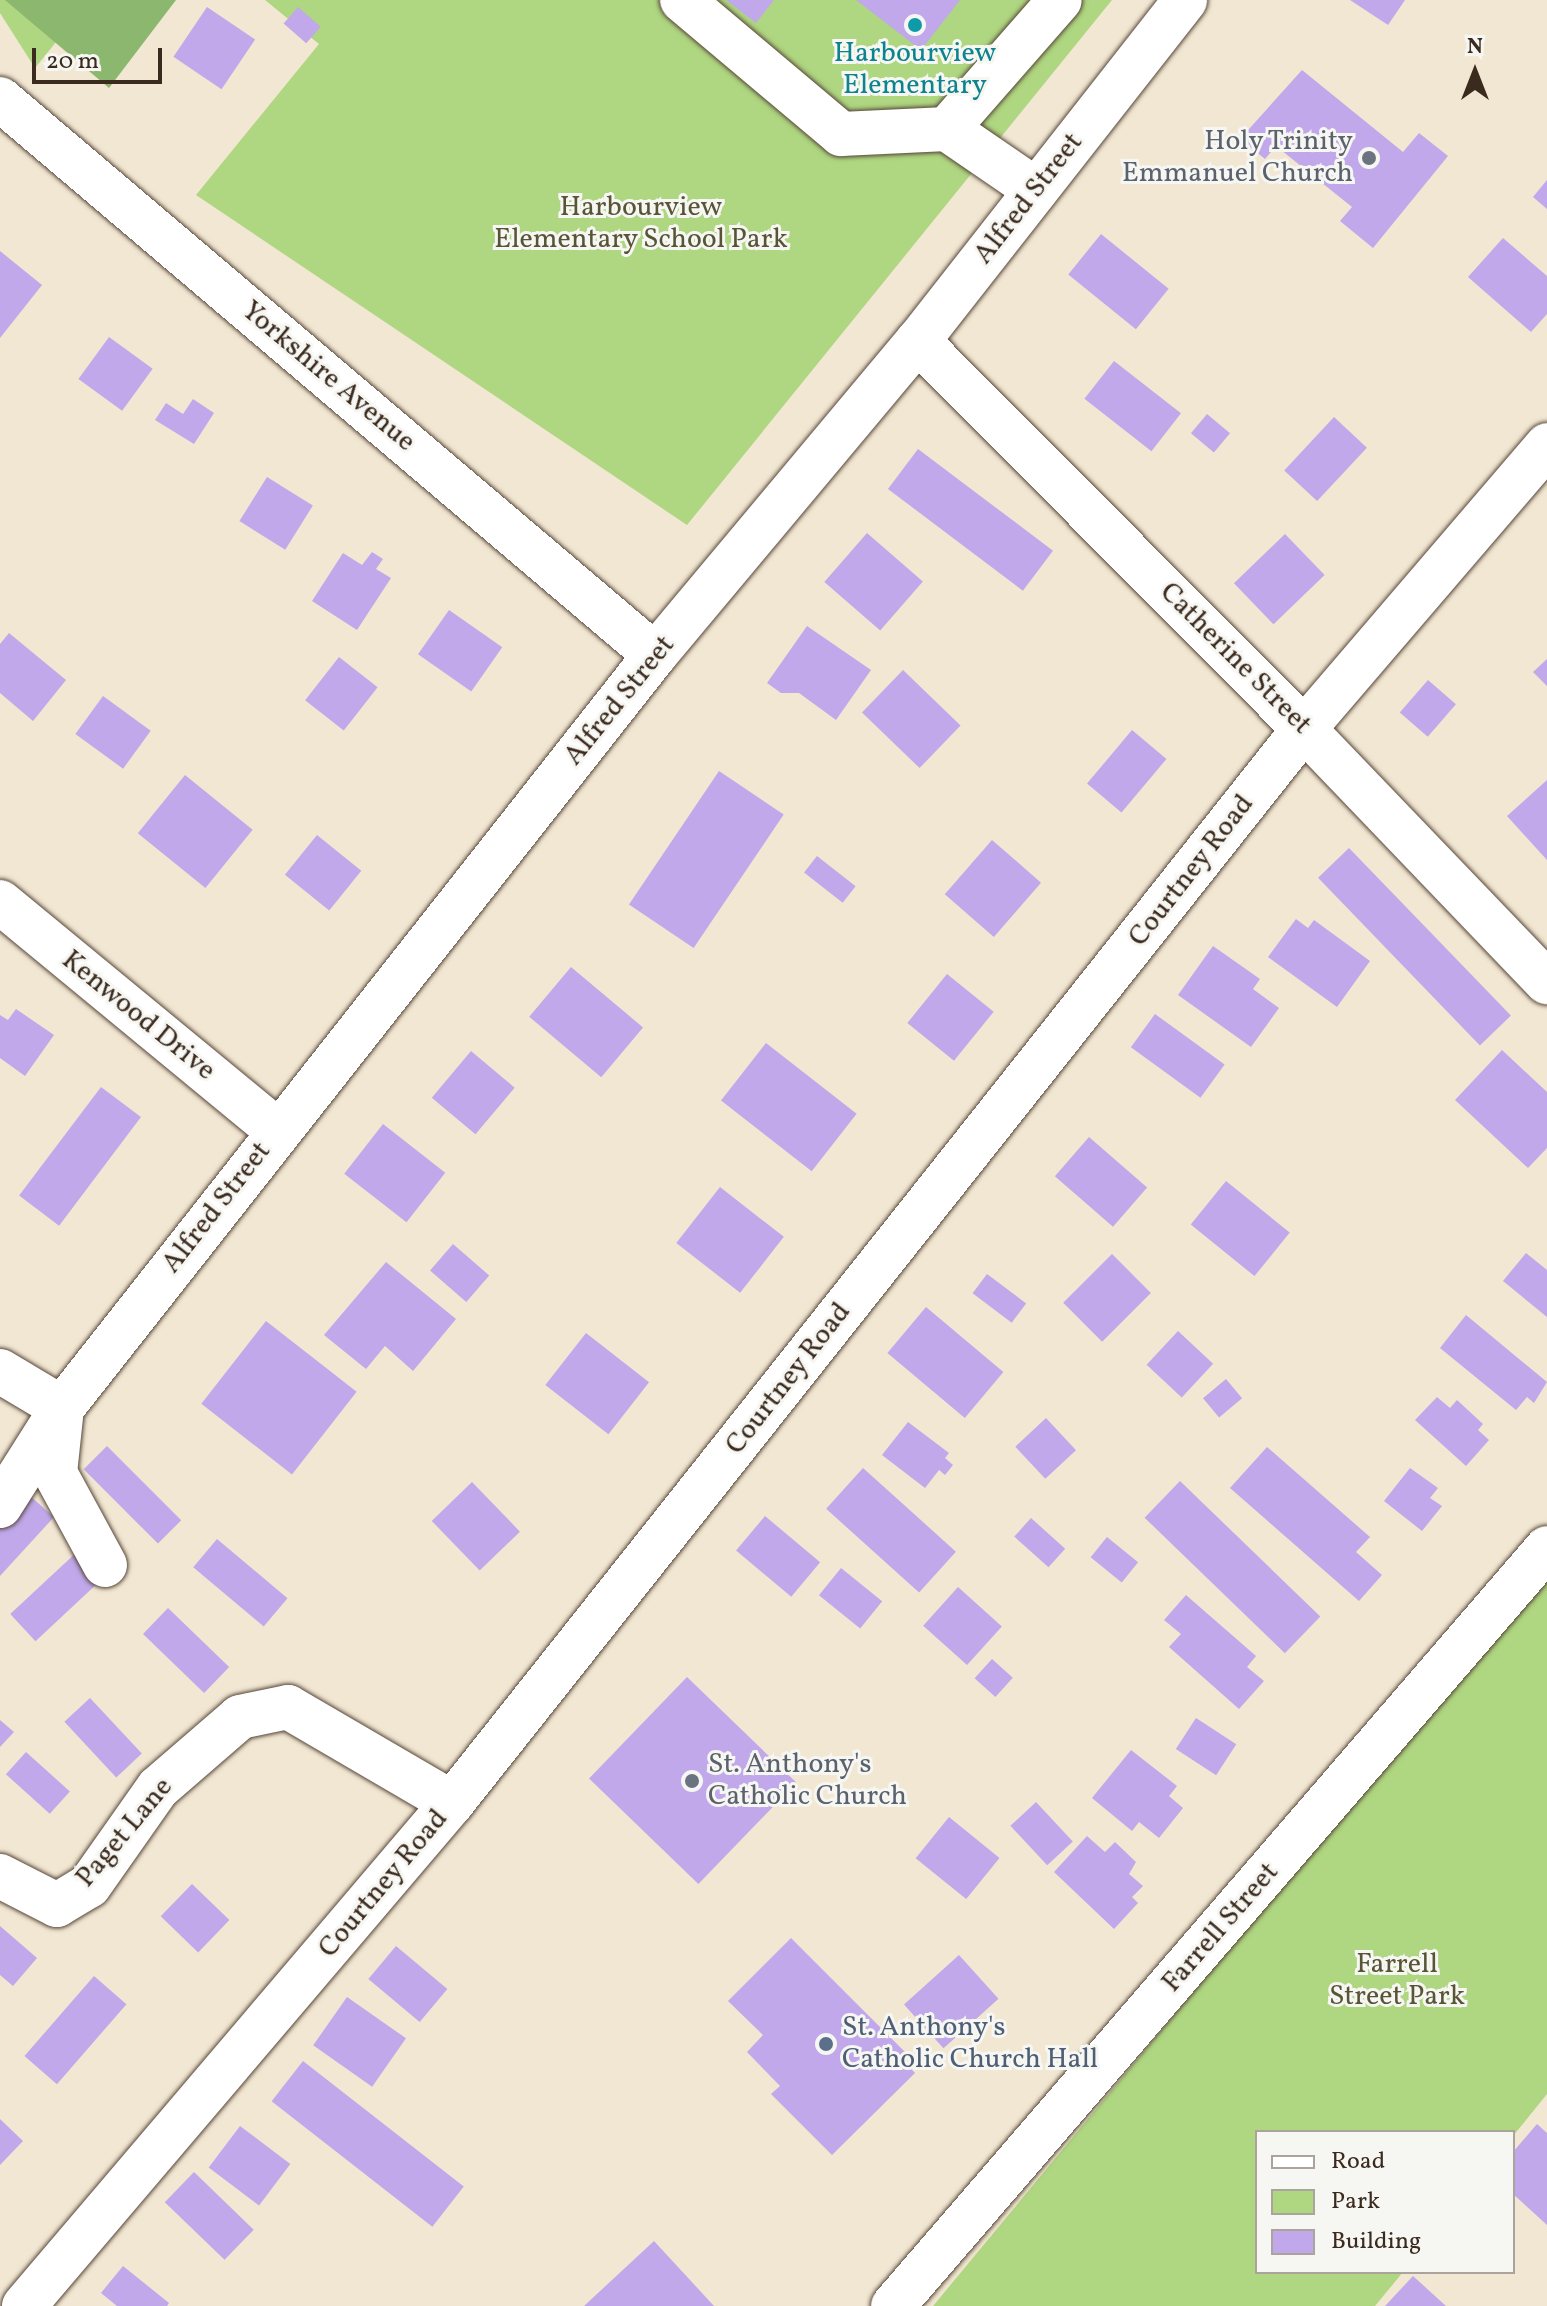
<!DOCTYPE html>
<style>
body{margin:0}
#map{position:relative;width:1547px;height:2306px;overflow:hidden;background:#f2e7d2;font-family:Vollkorn,serif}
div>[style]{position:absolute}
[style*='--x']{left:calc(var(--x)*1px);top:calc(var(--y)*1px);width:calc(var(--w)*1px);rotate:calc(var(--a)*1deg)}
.green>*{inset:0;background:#afd680}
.forest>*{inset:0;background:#8bb76e}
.building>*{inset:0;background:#c0a8eb;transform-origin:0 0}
.roads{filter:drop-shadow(0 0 2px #564639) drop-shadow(0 0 2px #564639)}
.minor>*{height:44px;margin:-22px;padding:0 22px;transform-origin:22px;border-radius:22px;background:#fff}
.dots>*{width:22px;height:22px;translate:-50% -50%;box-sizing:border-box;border:4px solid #f6f6f2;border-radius:50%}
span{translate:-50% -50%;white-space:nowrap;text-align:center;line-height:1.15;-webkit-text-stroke:6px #f6f6f2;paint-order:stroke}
.culture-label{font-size:28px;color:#0d838f}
.worship-label{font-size:28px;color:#5b616d}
.right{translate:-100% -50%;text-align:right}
.left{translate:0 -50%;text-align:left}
.street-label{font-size:28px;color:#3b2a1e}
.park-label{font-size:28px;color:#585536}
.service-label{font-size:28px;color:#4e5e75}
.legend{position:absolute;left:1255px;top:2130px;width:260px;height:144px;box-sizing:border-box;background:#f6f6f2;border:2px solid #aba49d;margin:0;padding:10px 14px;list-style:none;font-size:24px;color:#3b2a1e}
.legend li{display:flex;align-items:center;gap:16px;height:40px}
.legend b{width:40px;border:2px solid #aba49d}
.north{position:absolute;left:1435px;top:32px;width:80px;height:80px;-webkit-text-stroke:6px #f6f6f2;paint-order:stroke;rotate:0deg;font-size:22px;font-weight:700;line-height:32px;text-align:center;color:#3b2a1e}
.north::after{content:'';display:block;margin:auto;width:28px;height:36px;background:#3b2a1e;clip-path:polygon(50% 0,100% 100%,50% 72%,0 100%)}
.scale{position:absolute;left:32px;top:48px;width:130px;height:36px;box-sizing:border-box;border:4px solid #3b2a1e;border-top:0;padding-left:10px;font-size:24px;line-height:28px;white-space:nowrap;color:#3b2a1e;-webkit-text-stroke:6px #f6f6f2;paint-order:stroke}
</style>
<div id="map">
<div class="green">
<i style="clip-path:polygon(0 0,90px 0,35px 68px,0 13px)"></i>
<i style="clip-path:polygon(265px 0,1112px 0,687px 525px,196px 195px,319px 44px)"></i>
<i style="clip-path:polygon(1547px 1565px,1547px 2094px,1513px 2136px,1513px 2132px,1257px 2132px,1257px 2272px,1403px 2272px,1375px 2306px,933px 2306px)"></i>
</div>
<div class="forest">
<i style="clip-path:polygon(5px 0,176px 0,109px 88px)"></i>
</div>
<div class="building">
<i style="clip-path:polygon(726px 0,774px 0,756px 23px)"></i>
<i style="clip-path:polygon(856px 0,960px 0,921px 50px)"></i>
<i style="clip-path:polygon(1350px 0,1405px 0,1388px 25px)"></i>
<i style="left:207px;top:7px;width:58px;height:60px;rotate:34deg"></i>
<i style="left:298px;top:7px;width:30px;height:22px;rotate:41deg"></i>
<i style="clip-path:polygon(1302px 70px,1403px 152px,1419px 133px,1448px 156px,1373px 248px,1340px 221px,1352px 207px,1276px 146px,1265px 159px,1240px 139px)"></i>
<i style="clip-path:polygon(1547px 180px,1547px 209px,1533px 197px)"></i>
<i style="left:1101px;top:234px;width:87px;height:52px;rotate:39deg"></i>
<i style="clip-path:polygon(1503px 238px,1547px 276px,1547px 314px,1531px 332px,1468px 277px)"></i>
<i style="clip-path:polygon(0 251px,42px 285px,0 338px)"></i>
<i style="left:109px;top:337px;width:54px;height:52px;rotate:36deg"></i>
<i style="left:1114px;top:361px;width:85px;height:48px;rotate:38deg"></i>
<i style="clip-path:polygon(193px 399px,214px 413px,194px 444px,155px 420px,166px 403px,183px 414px)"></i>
<i style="left:1207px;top:414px;width:30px;height:25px;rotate:40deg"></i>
<i style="left:1334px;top:417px;width:45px;height:73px;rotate:43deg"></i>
<i style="left:918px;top:449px;width:169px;height:50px;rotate:37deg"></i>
<i style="left:267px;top:477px;width:54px;height:52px;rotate:32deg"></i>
<i style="left:867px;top:533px;width:74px;height:65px;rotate:41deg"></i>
<i style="left:1285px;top:534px;width:57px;height:71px;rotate:46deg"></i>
<i style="clip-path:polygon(372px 552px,383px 559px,376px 569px,391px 578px,357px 630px,312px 601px,343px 553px,362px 565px)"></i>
<i style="left:449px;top:610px;width:65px;height:54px;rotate:35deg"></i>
<i style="clip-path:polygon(807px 626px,871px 670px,836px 720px,799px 693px,781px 693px,767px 683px)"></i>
<i style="clip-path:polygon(9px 633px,66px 680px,33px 721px,0 693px,0 644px)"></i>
<i style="left:339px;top:657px;width:49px;height:55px;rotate:38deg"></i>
<i style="clip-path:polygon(1547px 659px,1547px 686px,1533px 672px)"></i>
<i style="left:903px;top:670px;width:80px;height:59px;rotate:44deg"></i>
<i style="left:1428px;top:680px;width:37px;height:43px;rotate:41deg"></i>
<i style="left:103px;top:696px;width:59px;height:47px;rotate:36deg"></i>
<i style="left:1132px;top:730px;width:45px;height:70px;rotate:40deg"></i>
<i style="left:719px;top:771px;width:78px;height:161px;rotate:34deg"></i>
<i style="left:185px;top:775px;width:87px;height:75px;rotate:39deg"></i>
<i style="clip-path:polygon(1547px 780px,1547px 860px,1507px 816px)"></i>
<i style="left:317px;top:835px;width:57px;height:51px;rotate:39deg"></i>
<i style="left:992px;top:840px;width:65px;height:72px;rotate:41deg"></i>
<i style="left:1349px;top:848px;width:233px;height:43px;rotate:46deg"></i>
<i style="left:817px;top:856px;width:49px;height:21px;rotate:38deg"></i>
<i style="clip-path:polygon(1296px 919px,1308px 928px,1314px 920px,1370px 961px,1337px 1007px,1268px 957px)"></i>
<i style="clip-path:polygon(1213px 946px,1260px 979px,1253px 989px,1279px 1008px,1251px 1047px,1178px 995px)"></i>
<i style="left:571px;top:967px;width:94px;height:65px;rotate:40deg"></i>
<i style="left:947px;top:974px;width:60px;height:63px;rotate:39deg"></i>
<i style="clip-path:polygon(16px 1009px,54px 1035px,25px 1076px,0 1058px,0 1015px,8px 1020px)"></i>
<i style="left:1155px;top:1014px;width:86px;height:41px;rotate:36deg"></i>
<i style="left:766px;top:1043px;width:115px;height:73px;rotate:38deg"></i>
<i style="clip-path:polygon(1502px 1050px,1547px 1092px,1547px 1148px,1528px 1168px,1455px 1100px)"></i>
<i style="left:471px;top:1051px;width:57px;height:61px;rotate:40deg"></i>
<i style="left:101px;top:1087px;width:50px;height:136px;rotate:37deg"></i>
<i style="left:383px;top:1124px;width:79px;height:63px;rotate:38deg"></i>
<i style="left:1089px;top:1137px;width:77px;height:52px;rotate:41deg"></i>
<i style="left:1226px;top:1181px;width:82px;height:56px;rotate:39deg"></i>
<i style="left:720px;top:1187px;width:81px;height:71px;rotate:38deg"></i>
<i style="left:453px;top:1244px;width:48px;height:35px;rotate:41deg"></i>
<i style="clip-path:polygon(1526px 1253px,1547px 1270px,1547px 1317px,1503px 1281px)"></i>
<i style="left:1112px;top:1254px;width:55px;height:69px;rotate:45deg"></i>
<i style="clip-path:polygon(386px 1262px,456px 1319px,413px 1371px,385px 1346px,366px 1369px,324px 1335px)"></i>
<i style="left:987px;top:1274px;width:49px;height:24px;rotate:37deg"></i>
<i style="left:926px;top:1307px;width:101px;height:60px;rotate:40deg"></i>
<i style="clip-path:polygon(1466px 1315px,1547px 1382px,1534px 1403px,1527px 1397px,1516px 1410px,1440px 1348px)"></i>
<i style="left:266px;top:1321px;width:115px;height:105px;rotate:38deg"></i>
<i style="left:1178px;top:1331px;width:48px;height:46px;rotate:43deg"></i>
<i style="left:586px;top:1333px;width:80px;height:66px;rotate:38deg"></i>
<i style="left:1226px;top:1379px;width:25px;height:30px;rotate:50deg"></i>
<i style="clip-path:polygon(1437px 1397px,1450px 1408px,1457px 1400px,1483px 1424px,1478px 1430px,1489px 1440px,1466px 1466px,1415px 1420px)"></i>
<i style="left:1046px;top:1418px;width:44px;height:42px;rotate:47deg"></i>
<i style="clip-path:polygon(908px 1422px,949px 1453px,945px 1458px,953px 1465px,945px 1475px,939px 1470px,925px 1488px,882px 1455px)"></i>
<i style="left:107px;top:1446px;width:105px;height:33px;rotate:45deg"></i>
<i style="clip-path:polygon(1267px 1447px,1370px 1537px,1356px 1552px,1382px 1575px,1359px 1601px,1230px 1488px)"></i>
<i style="left:863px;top:1468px;width:125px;height:55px;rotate:42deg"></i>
<i style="clip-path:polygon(1410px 1468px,1438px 1488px,1430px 1498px,1442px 1506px,1422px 1531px,1384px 1501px)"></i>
<i style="left:1180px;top:1481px;width:195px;height:51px;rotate:44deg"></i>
<i style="left:472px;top:1482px;width:69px;height:56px;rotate:46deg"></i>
<i style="clip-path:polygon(30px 1496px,54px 1517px,0 1576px,0 1528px)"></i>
<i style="left:765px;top:1516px;width:72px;height:45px;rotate:40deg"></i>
<i style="left:1031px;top:1518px;width:46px;height:25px;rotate:42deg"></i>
<i style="left:1107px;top:1537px;width:40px;height:26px;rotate:39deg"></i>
<i style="left:217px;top:1539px;width:92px;height:37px;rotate:40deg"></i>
<i style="left:79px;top:1550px;width:37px;height:94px;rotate:47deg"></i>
<i style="left:841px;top:1568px;width:53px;height:35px;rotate:39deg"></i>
<i style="left:958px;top:1587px;width:59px;height:52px;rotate:42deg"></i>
<i style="clip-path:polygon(1186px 1595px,1256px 1656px,1247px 1667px,1264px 1681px,1239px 1709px,1169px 1647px,1181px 1634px,1164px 1620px)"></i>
<i style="left:168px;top:1608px;width:85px;height:36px;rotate:44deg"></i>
<i style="left:992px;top:1659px;width:28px;height:26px;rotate:42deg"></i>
<i style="left:687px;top:1677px;width:152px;height:141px;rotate:44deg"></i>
<i style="left:90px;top:1698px;width:76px;height:35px;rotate:47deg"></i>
<i style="left:1196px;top:1718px;width:48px;height:37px;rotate:33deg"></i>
<i style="clip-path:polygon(0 1720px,14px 1732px,0 1747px)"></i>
<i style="clip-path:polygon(1131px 1750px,1177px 1786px,1169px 1796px,1183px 1808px,1159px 1838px,1139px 1822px,1132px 1831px,1092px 1798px)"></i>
<i style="left:26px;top:1752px;width:59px;height:30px;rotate:42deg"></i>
<i style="left:1036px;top:1802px;width:54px;height:35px;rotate:47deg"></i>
<i style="left:949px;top:1817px;width:65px;height:53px;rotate:39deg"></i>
<i style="clip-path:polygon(1087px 1836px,1105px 1852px,1115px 1842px,1136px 1862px,1129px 1874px,1143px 1886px,1132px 1897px,1138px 1903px,1114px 1929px,1054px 1872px)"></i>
<i style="left:192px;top:1884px;width:52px;height:45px;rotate:44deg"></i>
<i style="clip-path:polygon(0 1926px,37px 1958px,13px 1986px,0 1975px)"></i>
<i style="clip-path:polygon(791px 1938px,908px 2055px,903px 2060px,915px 2073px,832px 2155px,771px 2094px,780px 2086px,747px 2052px,763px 2035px,728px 2001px)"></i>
<i style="left:396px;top:1946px;width:67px;height:43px;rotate:40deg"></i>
<i style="left:959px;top:1955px;width:59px;height:74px;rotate:48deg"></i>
<i style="left:94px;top:1976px;width:43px;height:106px;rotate:41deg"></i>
<i style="left:347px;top:1997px;width:72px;height:59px;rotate:35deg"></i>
<i style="left:303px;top:2061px;width:204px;height:51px;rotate:38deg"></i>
<i style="clip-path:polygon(0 2119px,23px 2141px,0 2165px)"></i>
<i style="clip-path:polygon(1537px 2124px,1547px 2133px,1547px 2225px,1513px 2194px,1513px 2152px)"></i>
<i style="left:240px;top:2126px;width:63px;height:52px;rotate:37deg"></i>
<i style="left:194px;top:2172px;width:83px;height:42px;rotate:44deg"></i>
<i style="clip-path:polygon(654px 2241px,714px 2306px,584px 2306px)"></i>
<i style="clip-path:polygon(123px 2266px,169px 2303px,167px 2306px,117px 2306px,101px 2293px)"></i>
<i style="clip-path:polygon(1413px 2276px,1446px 2306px,1385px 2306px)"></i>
</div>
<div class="roads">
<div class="minor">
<i style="--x:682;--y:0;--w:208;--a:40.1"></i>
<i style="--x:841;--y:134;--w:106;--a:-2.7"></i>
<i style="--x:947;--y:129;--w:108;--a:34.4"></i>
<i style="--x:0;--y:99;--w:859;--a:40.33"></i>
<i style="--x:947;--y:129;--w:171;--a:-48.8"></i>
<i style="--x:918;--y:341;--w:547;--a:45.15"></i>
<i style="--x:1304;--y:729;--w:351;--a:46.2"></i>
<i style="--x:0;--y:902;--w:359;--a:39.5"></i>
<i style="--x:0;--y:1371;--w:72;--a:30.8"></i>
<i style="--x:62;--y:1408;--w:116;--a:122.3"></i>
<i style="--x:105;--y:1565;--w:105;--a:-118.5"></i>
<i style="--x:55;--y:1473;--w:65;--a:-83.9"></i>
<i style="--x:62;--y:1408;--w:958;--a:-51.78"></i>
<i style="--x:655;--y:655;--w:410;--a:-50.1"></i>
<i style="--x:918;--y:341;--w:433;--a:-51.9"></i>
<i style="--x:0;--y:1876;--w:64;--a:27"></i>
<i style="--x:57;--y:1905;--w:37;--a:-31"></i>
<i style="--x:89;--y:1886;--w:120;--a:-54.9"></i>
<i style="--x:158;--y:1788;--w:108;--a:-40.9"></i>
<i style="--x:240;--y:1717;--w:49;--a:-11.8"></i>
<i style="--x:288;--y:1707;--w:190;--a:30.3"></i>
<i style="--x:24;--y:2306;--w:660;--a:-49.61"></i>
<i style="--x:452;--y:1803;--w:1371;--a:-51.58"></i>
<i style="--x:1304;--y:729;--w:374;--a:-49.4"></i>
<i style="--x:893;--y:2306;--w:1001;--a:-49.21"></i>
</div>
</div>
<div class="dots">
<i style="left:915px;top:25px;background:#0f9aa8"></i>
<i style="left:1369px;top:158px;background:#6b7280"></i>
<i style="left:692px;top:1781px;background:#6b7280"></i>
<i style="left:826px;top:2044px;background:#5c6f8a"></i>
</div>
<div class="culture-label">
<span style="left:915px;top:70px">Harbourview<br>Elementary</span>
</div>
<div class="worship-label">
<span class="right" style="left:1353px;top:158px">Holy Trinity<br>Emmanuel Church</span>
<span class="left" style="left:708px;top:1781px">St. Anthony's<br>Catholic Church</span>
</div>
<div class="street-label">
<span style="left:1029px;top:199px;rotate:-52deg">Alfred Street</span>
<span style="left:328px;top:377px;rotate:40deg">Yorkshire Avenue</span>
<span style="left:1235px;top:659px;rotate:45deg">Catherine Street</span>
<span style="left:620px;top:701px;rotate:-51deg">Alfred Street</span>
<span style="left:1192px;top:871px;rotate:-52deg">Courtney Road</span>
<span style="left:138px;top:1016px;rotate:39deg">Kenwood Drive</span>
<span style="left:217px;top:1208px;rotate:-52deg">Alfred Street</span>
<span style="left:789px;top:1379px;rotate:-52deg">Courtney Road</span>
<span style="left:125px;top:1833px;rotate:-50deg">Paget Lane</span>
<span style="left:384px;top:1884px;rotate:-50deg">Courtney Road</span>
<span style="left:1221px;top:1928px;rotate:-49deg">Farrell Street</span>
</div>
<div class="park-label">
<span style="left:641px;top:224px">Harbourview<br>Elementary School Park</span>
<span style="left:1397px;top:1981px">Farrell<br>Street Park</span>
</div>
<div class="service-label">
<span class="left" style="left:842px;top:2044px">St. Anthony's<br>Catholic Church Hall</span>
</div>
<ul class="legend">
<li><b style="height:10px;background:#fff"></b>Road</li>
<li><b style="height:22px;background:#afd680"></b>Park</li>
<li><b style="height:22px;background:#c0a8eb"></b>Building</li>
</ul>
<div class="north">N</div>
<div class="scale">20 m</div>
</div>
